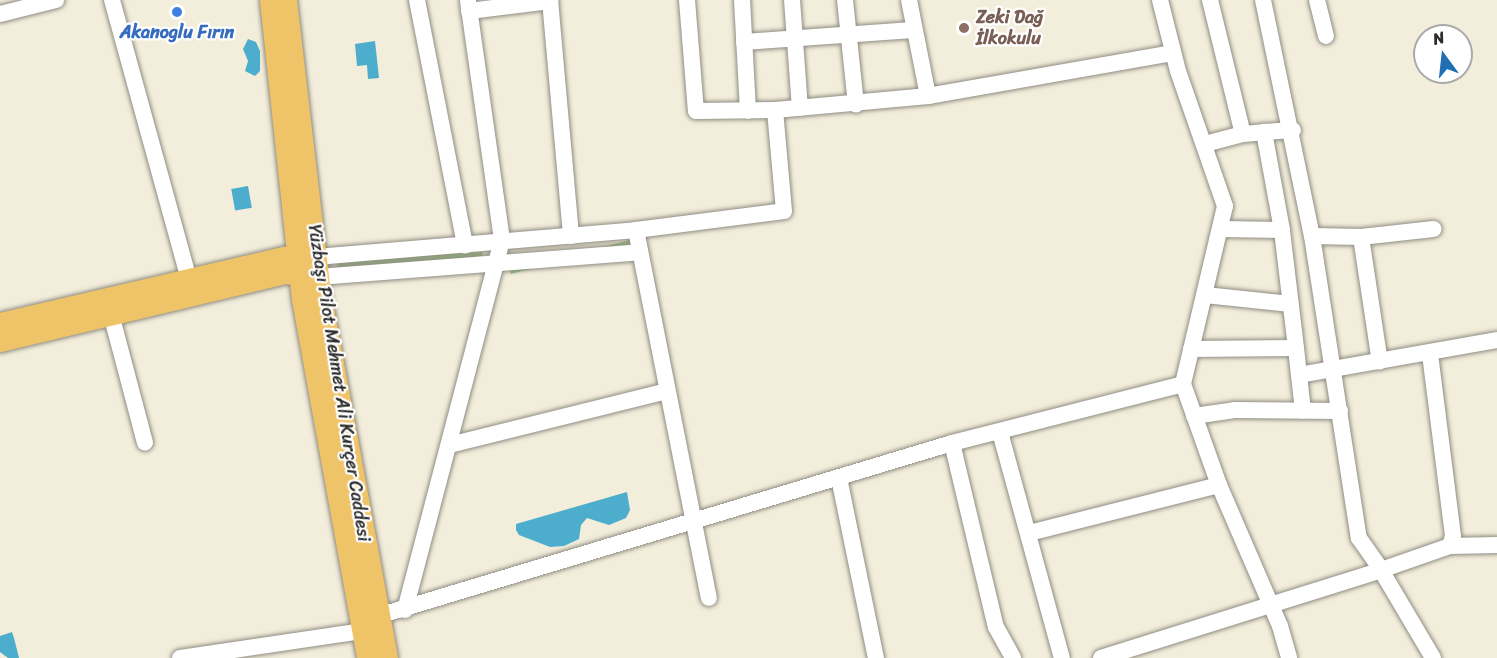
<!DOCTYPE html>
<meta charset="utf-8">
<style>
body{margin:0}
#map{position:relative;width:1497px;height:658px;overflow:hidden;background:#f3eedb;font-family:Sriracha,sans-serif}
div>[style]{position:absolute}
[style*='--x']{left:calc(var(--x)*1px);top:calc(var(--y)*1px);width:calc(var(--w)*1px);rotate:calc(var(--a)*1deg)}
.green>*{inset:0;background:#8fc374;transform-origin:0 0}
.water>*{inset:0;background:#4dadcc;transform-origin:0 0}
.roads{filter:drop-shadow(0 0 2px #8f8c83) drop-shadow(0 0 2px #8f8c83)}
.minor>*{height:16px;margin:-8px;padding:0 8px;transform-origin:8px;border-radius:8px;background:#fff}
.major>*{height:21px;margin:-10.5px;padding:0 10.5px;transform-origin:10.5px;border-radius:10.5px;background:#efc469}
.dots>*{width:16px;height:16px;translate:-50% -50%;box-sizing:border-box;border:3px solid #fff;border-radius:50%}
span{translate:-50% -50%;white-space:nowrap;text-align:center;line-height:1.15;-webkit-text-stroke:4.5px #fff;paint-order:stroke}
.education-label{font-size:18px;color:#785e54;font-weight:700}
.left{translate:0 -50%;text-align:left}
.shop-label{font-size:18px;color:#366cbe;font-weight:700}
.street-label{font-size:18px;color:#2b2b2b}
.north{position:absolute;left:1413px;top:24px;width:60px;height:60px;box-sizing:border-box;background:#fff;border:2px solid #aaa;border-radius:50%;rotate:345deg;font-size:16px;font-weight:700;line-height:24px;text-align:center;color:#2b2b2b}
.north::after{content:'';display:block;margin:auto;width:21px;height:27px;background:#1f6fb2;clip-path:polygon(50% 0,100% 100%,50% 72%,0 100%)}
</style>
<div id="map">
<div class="green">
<i style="left:630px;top:240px;width:4px;height:124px;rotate:76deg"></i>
<i style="clip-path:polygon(482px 252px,483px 256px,340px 270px,337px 265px,341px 261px)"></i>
</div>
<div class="water">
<i style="clip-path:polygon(248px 39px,256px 42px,260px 51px,260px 71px,255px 76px,245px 71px,248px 61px,243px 49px)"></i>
<i style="clip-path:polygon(375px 41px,379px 78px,368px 79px,367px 65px,357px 66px,355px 44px)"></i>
<i style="left:248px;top:186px;width:22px;height:17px;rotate:80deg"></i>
<i style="clip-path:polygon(627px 492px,630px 510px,626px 518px,609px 525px,587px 518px,581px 525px,579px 539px,564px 546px,550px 547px,519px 535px,516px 530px,516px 524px)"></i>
<i style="clip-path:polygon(12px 632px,14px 638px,19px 658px,8px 658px,0 652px,0 636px)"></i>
</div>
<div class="roads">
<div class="minor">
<i style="--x:112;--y:0;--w:290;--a:74.6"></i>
<i style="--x:417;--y:0;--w:250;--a:78.9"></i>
<i style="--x:550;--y:0;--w:237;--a:84.9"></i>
<i style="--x:687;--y:0;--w:111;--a:85.4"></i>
<i style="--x:696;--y:111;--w:79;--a:-0.7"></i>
<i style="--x:775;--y:110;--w:154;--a:-5.2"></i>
<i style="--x:928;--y:96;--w:249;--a:-10"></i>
<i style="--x:742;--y:0;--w:111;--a:86.9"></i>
<i style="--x:792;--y:0;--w:108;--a:85.8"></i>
<i style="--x:845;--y:0;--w:105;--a:84"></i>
<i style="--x:909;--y:0;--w:98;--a:78.8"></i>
<i style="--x:1160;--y:0;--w:73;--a:75.8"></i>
<i style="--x:1178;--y:71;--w:143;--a:70.8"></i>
<i style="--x:1225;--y:206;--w:183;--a:103.3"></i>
<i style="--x:1183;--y:384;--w:107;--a:70.4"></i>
<i style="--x:1219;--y:485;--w:154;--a:66.6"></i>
<i style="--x:1280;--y:626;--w:33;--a:74"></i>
<i style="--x:1210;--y:0;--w:138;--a:76.2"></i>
<i style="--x:1243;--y:134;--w:21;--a:-5"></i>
<i style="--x:1263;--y:0;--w:241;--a:78.3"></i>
<i style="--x:1312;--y:236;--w:306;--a:81.2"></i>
<i style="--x:1359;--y:538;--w:39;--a:55"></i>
<i style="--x:1381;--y:570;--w:73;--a:-19.2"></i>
<i style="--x:1450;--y:546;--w:10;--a:-73"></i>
<i style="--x:1453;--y:536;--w:184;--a:-97.2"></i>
<i style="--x:1317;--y:0;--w:37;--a:76"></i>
<i style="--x:469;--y:11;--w:82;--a:-7"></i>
<i style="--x:0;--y:14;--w:58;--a:-14"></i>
<i style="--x:744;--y:42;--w:169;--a:-4.1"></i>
<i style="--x:1205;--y:144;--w:39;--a:-15"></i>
<i style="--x:1222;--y:229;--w:60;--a:1"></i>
<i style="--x:636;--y:230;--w:375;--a:78.8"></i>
<i style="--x:1312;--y:236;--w:49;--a:1.2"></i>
<i style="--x:1361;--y:237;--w:73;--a:-6.3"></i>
<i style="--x:1361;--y:237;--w:126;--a:81.4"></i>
<i style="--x:316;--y:257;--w:321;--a:-4.8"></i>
<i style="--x:636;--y:230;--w:149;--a:-7.3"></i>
<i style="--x:784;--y:211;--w:101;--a:-95.1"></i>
<i style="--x:318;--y:277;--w:323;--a:-4.4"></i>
<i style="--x:1205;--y:295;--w:86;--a:6"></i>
<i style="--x:111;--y:314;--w:133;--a:75.2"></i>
<i style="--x:1296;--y:348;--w:63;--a:83.7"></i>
<i style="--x:1191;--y:349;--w:105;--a:-0.5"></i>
<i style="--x:1296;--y:348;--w:119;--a:-96.8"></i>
<i style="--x:1282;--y:230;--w:100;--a:-100.4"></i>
<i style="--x:1264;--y:132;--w:29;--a:-4"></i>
<i style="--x:1299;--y:375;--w:201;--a:-10"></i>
<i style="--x:1194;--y:416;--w:41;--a:-8.3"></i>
<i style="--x:1235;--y:410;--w:105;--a:0.5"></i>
<i style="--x:1000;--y:432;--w:234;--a:74.7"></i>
<i style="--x:952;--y:443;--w:189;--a:76.6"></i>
<i style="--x:996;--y:627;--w:35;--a:61"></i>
<i style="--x:449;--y:445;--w:225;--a:-13.9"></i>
<i style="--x:839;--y:478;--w:184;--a:78.4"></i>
<i style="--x:1029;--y:533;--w:196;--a:-14.2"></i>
<i style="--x:1450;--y:546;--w:47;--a:-1.2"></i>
<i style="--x:405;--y:610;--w:383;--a:-75.3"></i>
<i style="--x:502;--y:240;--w:242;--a:-98.1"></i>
<i style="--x:378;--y:616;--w:600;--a:-16.77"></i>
<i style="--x:952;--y:443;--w:238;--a:-14.3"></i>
<i style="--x:180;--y:658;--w:184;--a:-8.4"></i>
<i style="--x:1101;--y:658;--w:294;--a:-17.4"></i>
<i style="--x:1381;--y:570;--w:102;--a:59.4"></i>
</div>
<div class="major">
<i style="--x:270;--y:0;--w:301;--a:83.9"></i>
<i style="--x:302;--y:299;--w:365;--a:79.7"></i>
<i style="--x:286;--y:0;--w:289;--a:83.4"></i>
<i style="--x:319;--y:287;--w:377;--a:79.6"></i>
<i style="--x:0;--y:323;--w:292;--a:-13.1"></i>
<i style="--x:284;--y:257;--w:26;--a:0"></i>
<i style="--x:0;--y:341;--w:294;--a:-13.4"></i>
<i style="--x:286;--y:273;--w:25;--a:7"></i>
</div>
</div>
<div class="dots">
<i style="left:177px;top:12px;background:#3f7fe0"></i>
<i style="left:964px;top:28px;background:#8d6e63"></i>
</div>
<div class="education-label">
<span class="left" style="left:976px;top:28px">Zeki Dağ<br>İlkokulu</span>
</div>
<div class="shop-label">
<span style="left:177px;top:32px">Akanoglu Fırın</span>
</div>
<div class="street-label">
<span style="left:339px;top:383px;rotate:81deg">Yüzbaşı Pilot Mehmet Ali Kurçer Caddesi</span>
</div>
<div class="north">N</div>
</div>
